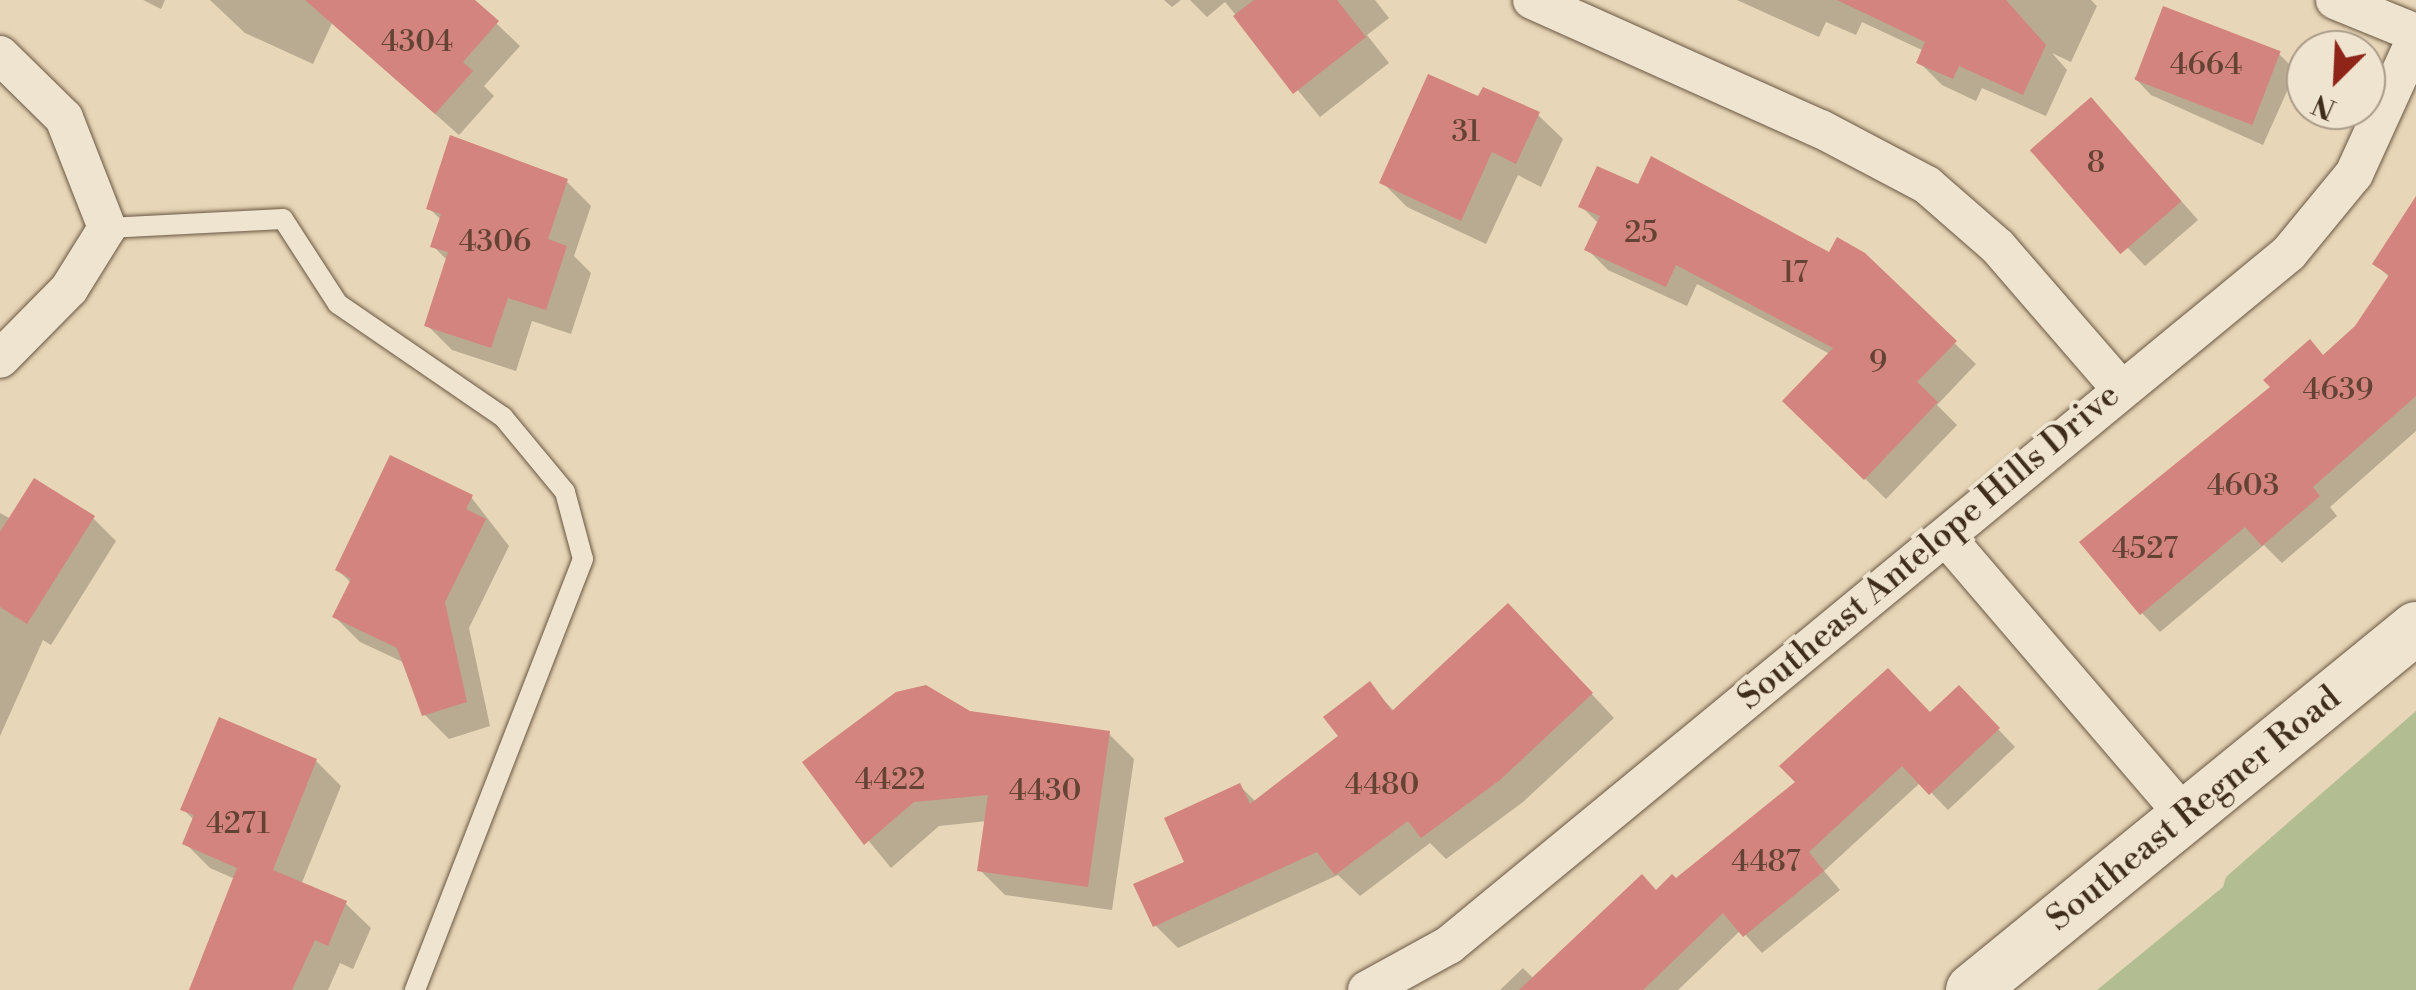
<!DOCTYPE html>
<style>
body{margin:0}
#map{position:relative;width:2416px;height:990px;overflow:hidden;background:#e7d6b7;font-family:"Libre Bodoni",serif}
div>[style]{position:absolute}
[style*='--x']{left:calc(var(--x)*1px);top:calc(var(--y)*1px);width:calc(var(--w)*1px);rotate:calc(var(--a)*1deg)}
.green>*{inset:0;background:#b2be91}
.shadow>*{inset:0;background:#0003}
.building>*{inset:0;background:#d3847e;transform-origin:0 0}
.roads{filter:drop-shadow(0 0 2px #695743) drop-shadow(0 0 2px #695743)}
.lane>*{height:20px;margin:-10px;padding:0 10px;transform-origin:10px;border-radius:10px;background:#efe4d0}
.street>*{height:38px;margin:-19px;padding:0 19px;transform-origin:19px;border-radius:19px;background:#efe4d0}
.secondary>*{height:52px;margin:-26px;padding:0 26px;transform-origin:26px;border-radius:26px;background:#efe4d0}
span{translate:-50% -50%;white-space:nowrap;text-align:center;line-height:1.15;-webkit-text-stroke:8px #efe4d0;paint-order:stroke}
.number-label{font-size:30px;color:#644334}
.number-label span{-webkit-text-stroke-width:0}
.street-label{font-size:35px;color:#3f2d1c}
.north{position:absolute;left:2286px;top:30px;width:100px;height:100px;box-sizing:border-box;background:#efe4d0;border:2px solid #a99b88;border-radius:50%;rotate:204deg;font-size:28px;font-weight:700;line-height:40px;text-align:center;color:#3f2d1c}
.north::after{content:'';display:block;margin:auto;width:35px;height:45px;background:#8f2418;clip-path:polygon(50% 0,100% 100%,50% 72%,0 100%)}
</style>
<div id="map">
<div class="green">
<i style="clip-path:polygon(2416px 711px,2416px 990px,2097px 990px,2223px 887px,2226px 877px)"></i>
</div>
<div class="shadow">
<i style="clip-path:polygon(143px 0,165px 0,161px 9px)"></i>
<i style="clip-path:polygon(210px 0,472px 0,520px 46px,484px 86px,494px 96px,459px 135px,332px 23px,313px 64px,245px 33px)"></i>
<i style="clip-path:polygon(1164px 0,1181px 0,1172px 7px)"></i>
<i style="clip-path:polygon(1190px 0,1375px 0,1389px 18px,1367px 35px,1389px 63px,1320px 117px,1225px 2px,1207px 17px)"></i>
<i style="clip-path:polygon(1737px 0,2091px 0,2097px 6px,2071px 62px,2052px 53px,2067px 70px,2046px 116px,1982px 88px,1976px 101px,1942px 85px,1919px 62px,1924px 51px,1862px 22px,1856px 35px,1826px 22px,1819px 37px)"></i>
<i style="clip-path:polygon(2279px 54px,2296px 71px,2263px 145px,2151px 95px,2134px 77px)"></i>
<i style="clip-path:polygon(1479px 99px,1538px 115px,1563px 139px,1541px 187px,1518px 175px,1486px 244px,1407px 207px,1382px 182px)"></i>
<i style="clip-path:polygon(2108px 118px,2198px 220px,2145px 266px,2128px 248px)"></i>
<i style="clip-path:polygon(566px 181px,591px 206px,574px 256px,591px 273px,571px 334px,532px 321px,516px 371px,452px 350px,427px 325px,448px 261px,433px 246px,442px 221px,429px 208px)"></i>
<i style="clip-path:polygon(1639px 187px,1830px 255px,1863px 255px,1976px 364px,1937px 405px,1957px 425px,1886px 499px,1785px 401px,1830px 354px,1697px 284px,1687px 306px,1608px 270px,1587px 249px,1599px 224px,1581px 206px)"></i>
<i style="clip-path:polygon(2416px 215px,2416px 431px,2330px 507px,2337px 516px,2282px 563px,2264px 545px,2160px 632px,2142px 613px,2324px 357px,2357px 327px,2390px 278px,2375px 263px)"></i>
<i style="clip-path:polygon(471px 497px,509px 546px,469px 628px,490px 726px,449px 739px,424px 714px,405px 663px,360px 642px,335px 617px,352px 584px,338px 570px)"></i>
<i style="clip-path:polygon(0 513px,11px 519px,93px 518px,116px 541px,51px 645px,43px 640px,0 736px)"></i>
<i style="clip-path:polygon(1531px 629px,1614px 718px,1523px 802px,1446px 859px,1430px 843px,1360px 896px,1338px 875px,1178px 948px,1155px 925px,1240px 786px,1256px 802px,1342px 737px,1369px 685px,1395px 712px)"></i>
<i style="clip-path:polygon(1959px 688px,2015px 747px,1948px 810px,1921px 782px,1824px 871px,1840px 890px,1762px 953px,1741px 930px,1678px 990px,1500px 990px,1523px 968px,1534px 979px,1931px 715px)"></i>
<i style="clip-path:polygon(969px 713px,1109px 734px,1134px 759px,1112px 910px,1005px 895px,980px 870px,987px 821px,939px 826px,891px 868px,805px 763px)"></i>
<i style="clip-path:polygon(316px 761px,341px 786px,301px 885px,346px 904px,371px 928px,353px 969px,340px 963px,328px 990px,192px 990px,235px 879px,210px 868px,185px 843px,195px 821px,183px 809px)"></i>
</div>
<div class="building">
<i style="clip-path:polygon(305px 0,475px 0,499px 21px,463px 62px,473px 71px,435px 114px)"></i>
<i style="clip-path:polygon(1254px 0,1337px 0,1366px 37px,1293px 94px,1233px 16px)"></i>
<i style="clip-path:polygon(1837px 0,2006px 0,2046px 45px,2023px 95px,1959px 66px,1953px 79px,1916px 63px,1925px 42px)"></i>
<i style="left:2163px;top:6px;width:126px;height:79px;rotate:21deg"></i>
<i style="clip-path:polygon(1428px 74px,1478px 96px,1483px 87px,1540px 112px,1516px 164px,1492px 152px,1461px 221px,1379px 183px)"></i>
<i style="left:2091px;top:97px;width:138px;height:81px;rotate:49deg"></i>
<i style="clip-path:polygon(450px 135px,568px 179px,548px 239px,567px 246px,546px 310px,508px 298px,491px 348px,424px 326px,448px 252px,430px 247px,441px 214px,426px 209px)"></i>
<i style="clip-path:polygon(1651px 156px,1829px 252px,1837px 237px,1865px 253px,1957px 341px,1917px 382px,1938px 402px,1864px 480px,1782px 401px,1833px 348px,1676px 265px,1666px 287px,1584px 250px,1600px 216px,1578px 207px,1597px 166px,1638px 184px)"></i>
<i style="clip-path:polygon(2416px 196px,2416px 396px,2313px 487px,2320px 496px,2262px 546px,2245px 527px,2140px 615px,2079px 542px,2270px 387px,2263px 380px,2310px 339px,2323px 355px,2355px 326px,2389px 275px,2372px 264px)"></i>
<i style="clip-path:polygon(390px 455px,473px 495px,466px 509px,486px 519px,445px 602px,467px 702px,422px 716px,397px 648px,332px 617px,351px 579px,335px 570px)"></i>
<i style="clip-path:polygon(34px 478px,95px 516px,27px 624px,0 607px,0 532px)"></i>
<i style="clip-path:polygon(1508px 603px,1593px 693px,1500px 780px,1421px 838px,1408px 821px,1335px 875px,1317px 852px,1153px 927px,1133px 884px,1184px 862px,1164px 818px,1240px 783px,1250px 804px,1338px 736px,1323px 717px,1370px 681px,1392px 711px)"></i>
<i style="clip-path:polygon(1888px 668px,1930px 712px,1959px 685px,2000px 728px,1929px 795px,1902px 766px,1809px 852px,1824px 871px,1743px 937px,1723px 913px,1643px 990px,1519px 990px,1642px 874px,1656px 890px,1672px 874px,1676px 878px,1795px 782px,1779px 766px)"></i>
<i style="clip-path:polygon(926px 685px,970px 711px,1110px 731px,1088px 887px,977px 871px,988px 795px,914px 802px,864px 845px,802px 762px,896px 692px)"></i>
<i style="clip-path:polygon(219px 717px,317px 759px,273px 870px,347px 901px,328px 946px,315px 940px,292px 990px,189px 990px,237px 868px,182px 844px,194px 815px,180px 810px)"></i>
</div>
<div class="roads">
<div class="lane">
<i style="--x:107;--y:228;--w:176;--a:-2.9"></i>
<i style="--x:283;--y:219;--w:101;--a:57.1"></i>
<i style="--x:338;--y:304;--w:200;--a:34.4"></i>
<i style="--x:503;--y:417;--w:97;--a:50.4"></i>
<i style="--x:565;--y:492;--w:69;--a:75"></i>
<i style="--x:583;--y:559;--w:463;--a:111.3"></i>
</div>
<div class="street">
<i style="--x:1532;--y:0;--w:316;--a:24.1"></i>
<i style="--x:1821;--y:129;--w:120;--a:27.8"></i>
<i style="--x:1927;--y:185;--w:94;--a:41.1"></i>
<i style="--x:1998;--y:247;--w:186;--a:49.1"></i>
<i style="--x:2335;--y:0;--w:87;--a:22.2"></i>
<i style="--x:0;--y:55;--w:90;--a:44.5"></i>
<i style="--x:64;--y:118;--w:118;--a:68.6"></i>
<i style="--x:107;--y:228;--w:72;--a:121.9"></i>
<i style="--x:69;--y:289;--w:98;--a:134.6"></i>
<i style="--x:1946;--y:537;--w:367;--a:49.4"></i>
<i style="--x:1367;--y:990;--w:94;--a:-28.8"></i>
<i style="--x:1449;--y:945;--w:1088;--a:-39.48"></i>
<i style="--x:2289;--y:253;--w:102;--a:-50.6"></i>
<i style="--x:2354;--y:174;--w:149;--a:-65.5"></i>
</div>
<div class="secondary">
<i style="--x:1972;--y:990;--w:573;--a:-39.19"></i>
</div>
</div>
<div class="number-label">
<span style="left:417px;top:42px">4304</span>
<span style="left:2206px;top:65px">4664</span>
<span style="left:1466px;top:132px">31</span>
<span style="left:2096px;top:163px">8</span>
<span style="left:1641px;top:233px">25</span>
<span style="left:495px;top:242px">4306</span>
<span style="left:1795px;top:273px">17</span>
<span style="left:1878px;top:362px">9</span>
<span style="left:2338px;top:390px">4639</span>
<span style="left:2243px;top:486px">4603</span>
<span style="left:2145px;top:549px">4527</span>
<span style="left:890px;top:780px">4422</span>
<span style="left:1382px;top:785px">4480</span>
<span style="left:1045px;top:791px">4430</span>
<span style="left:238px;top:824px">4271</span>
<span style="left:1766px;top:862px">4487</span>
</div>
<div class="street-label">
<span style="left:1929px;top:547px;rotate:-40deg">Southeast Antelope Hills Drive</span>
<span style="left:2194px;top:809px;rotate:-39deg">Southeast Regner Road</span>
</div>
<div class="north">N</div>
</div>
